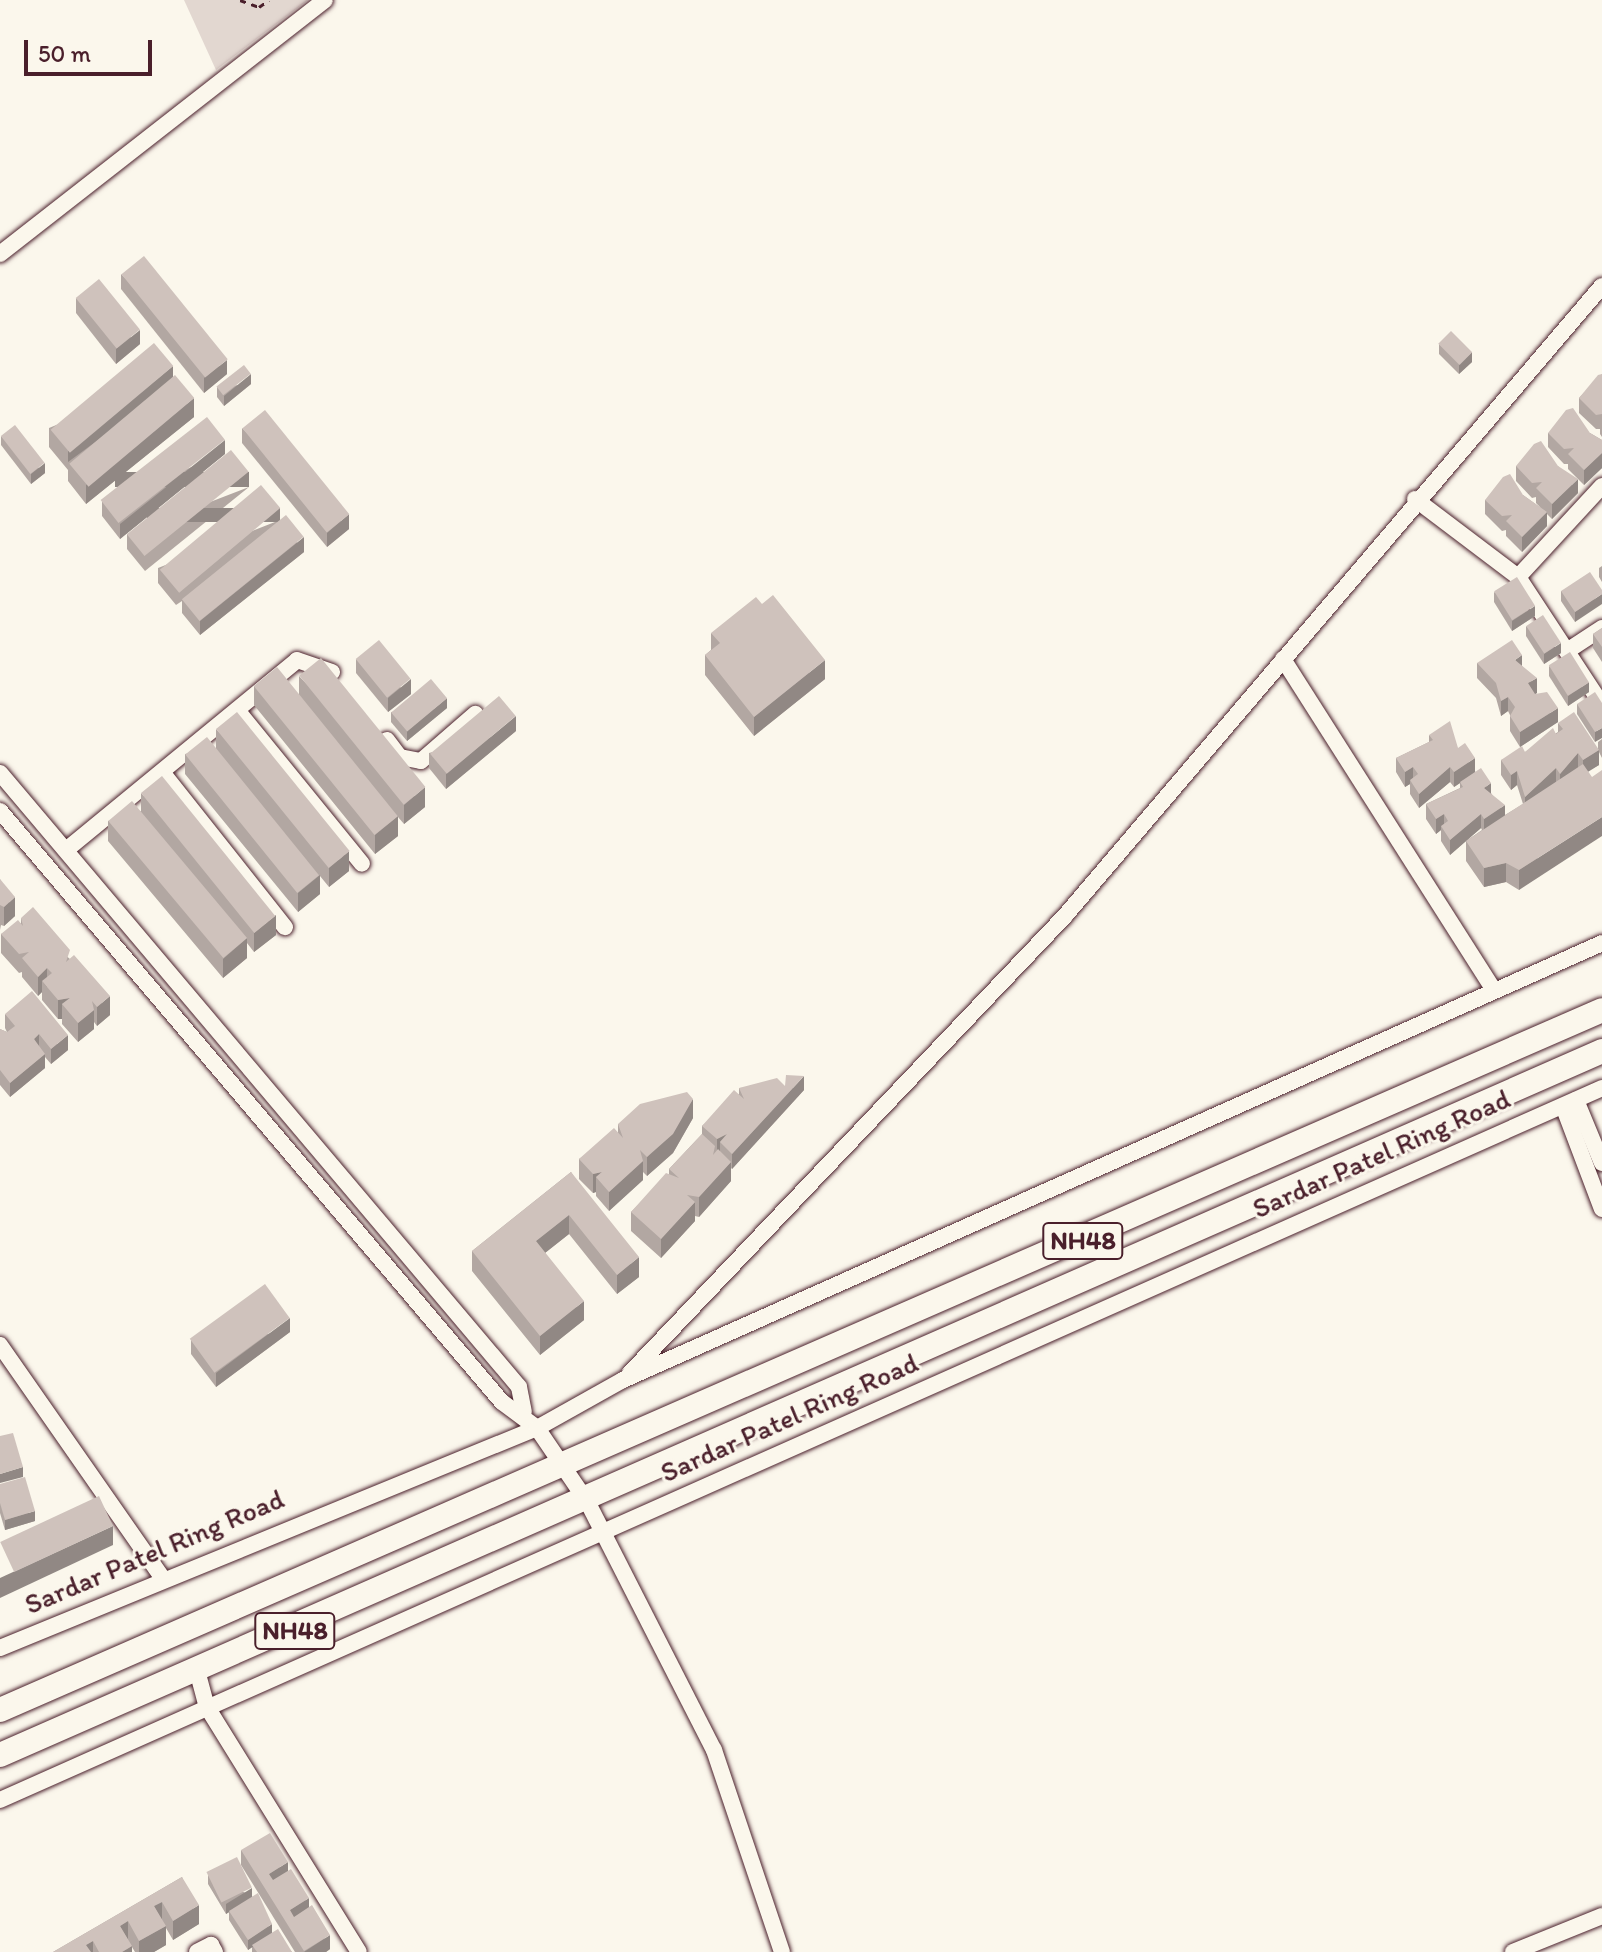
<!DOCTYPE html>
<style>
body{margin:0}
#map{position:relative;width:1602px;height:1952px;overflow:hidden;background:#fbf7ec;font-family:Itim,sans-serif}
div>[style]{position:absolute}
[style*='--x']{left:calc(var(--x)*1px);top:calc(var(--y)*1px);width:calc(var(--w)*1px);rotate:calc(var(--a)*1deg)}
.green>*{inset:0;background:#e2d7d0}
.path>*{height:3px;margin-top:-1.5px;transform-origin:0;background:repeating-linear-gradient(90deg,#4a1f2b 0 6px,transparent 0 12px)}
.roads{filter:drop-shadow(0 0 2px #4a1f2b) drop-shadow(0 0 2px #4a1f2b)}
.minor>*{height:16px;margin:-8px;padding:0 8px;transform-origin:8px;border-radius:8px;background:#fbf7ec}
.highway>*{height:24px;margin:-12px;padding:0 12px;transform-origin:12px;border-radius:12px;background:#fbf7ec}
.wall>*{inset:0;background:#b2a7a2}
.shaded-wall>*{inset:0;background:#918884;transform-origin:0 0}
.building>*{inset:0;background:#cfc2bc;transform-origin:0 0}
span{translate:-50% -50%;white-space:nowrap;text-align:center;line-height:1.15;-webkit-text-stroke:6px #fbf7ec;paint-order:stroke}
.shield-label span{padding:2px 6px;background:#fbf7ec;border:2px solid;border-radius:6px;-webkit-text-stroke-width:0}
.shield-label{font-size:26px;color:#4a1f2b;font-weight:700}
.street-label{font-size:28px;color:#4a1f2b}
.scale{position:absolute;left:24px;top:40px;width:128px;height:36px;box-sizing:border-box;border:4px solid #4a1f2b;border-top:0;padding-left:10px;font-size:24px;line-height:28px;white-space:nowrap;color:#4a1f2b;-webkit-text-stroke:6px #fbf7ec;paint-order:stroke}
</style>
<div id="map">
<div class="green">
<i style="clip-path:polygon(184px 0,308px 0,216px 70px)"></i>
</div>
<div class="path">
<i style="--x:240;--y:0;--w:20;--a:20"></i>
<i style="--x:259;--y:7;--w:12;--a:-35"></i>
</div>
<div class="roads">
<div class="minor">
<i style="--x:0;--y:254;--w:412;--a:-38"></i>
<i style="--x:1415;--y:499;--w:129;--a:37.1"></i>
<i style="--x:1518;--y:577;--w:153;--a:56.7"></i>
<i style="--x:1518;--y:577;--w:124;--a:-47.3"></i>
<i style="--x:1567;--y:651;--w:42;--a:-33.3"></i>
<i style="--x:1283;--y:659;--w:393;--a:57.5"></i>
<i style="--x:237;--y:710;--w:198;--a:50.9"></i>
<i style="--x:387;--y:740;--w:21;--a:53"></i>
<i style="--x:400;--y:757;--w:21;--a:11"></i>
<i style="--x:421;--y:761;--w:72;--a:-41"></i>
<i style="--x:162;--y:772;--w:198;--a:51.6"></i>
<i style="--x:0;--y:773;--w:804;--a:49.79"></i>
<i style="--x:519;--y:1387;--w:25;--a:79"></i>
<i style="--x:0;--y:811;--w:775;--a:49.66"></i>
<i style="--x:502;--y:1402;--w:44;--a:36.6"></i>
<i style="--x:537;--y:1428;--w:91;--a:55.8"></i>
<i style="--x:588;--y:1503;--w:277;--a:63"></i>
<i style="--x:714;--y:1750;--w:213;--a:71.4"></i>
<i style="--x:66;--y:850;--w:299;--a:-39.4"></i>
<i style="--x:297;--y:660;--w:37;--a:19"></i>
<i style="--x:1576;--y:1100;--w:68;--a:67.6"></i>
<i style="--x:1563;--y:1106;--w:110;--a:69.3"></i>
<i style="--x:0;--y:1345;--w:283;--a:55.1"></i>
<i style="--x:630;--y:1373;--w:630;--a:-46.42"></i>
<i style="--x:1064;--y:917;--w:829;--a:-49.55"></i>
<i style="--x:0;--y:1648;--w:580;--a:-22.28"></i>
<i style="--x:537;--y:1428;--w:98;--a:-29.2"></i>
<i style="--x:623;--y:1380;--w:1072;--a:-24.05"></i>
<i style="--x:198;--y:1674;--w:34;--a:75"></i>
<i style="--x:207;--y:1707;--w:288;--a:58.2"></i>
<i style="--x:0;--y:1800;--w:1753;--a:-23.96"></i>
<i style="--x:197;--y:1952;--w:16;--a:-27"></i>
<i style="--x:211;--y:1945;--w:8;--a:60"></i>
<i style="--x:1513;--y:1952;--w:96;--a:-22"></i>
</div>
<div class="highway">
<i style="--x:0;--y:1710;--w:1748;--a:-23.6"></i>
<i style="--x:0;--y:1755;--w:1750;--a:-23.72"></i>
</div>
</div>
<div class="wall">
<i style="clip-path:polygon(121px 274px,227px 374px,204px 393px,121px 289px)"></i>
<i style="clip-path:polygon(76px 298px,140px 344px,116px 364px,76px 313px)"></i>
<i style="clip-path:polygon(1439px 344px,1472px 362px,1459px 374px,1439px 354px)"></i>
<i style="clip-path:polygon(1602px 374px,1602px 437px,1600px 434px,1600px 429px,1596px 429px,1579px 413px,1579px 398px)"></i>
<i style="clip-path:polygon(173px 377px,194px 417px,86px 504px,68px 481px,68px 470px,49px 447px,49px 428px)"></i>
<i style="clip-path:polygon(251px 384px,224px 406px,217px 397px,217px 387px)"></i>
<i style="clip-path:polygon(242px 428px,349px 529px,327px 547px,242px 443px)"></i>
<i style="clip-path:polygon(1548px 433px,1590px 433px,1602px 440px,1602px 468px,1584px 485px,1568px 469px,1568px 464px,1564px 464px,1548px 447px)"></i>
<i style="clip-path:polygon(1px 436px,45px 473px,31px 484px,1px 445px)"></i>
<i style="clip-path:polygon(225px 454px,120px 539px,102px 516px,102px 502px)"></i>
<i style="clip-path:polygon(1516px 466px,1558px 466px,1578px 493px,1552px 519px,1547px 514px,1547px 526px,1522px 552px,1506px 536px,1506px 530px,1502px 531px,1485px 514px,1485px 500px,1523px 495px,1541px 508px,1536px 503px,1536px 497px,1532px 498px,1516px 481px)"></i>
<i style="clip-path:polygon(249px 487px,145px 571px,127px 549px,127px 534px)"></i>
<i style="clip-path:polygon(280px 520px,304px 552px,200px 635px,182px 613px,182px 601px,176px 605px,158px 583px,158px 568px)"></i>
<i style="clip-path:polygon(1602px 566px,1602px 582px,1599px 577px,1599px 568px)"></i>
<i style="clip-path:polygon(1602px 590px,1575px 622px,1561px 601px,1561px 591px)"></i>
<i style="clip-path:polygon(1494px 592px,1535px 616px,1512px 631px,1494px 602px)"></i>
<i style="clip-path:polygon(1526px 626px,1561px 653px,1544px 664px,1526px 636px)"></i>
<i style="clip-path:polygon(1602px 628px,1602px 662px,1593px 648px,1593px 634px)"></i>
<i style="clip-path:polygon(711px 633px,825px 679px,754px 736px,705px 675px,705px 655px,711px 650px)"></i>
<i style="clip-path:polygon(356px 659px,411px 694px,388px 712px,356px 673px)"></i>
<i style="clip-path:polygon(1477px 663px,1522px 666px,1537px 693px,1535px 694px,1558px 722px,1520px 747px,1510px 731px,1510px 715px,1508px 711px,1501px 716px,1496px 698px,1477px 678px)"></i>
<i style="clip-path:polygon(1549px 666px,1589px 692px,1568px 706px,1549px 676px)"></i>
<i style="clip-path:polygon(299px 676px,425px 807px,404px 824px,398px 817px,398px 836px,375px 854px,254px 705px,254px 686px,299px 695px)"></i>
<i style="clip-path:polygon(1602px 703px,1595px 742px,1577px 714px,1577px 704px)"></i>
<i style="clip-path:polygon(447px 708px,407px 741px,391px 722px,391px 712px)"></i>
<i style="clip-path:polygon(1558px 723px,1598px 749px,1598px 742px,1602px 739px,1602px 758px,1599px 752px,1599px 765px,1588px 771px,1519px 890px,1506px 882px,1484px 887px,1466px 861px,1466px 841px,1482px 830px,1481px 828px,1450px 855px,1441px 841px,1441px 830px,1436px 834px,1426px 819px,1426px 804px,1460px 788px,1460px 783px,1454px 787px,1450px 782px,1419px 808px,1410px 794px,1410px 784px,1405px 787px,1396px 772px,1396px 758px,1429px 742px,1429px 735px,1458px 748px,1491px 793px,1505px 815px,1523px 804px,1517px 785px,1511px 790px,1501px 775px,1501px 760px,1525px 752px,1558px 732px)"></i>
<i style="clip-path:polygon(216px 729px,349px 871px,329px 887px,320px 876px,320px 894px,298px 912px,185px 774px,185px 754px,216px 748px)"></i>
<i style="clip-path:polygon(516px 731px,446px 789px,429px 768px,429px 753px)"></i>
<i style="clip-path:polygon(141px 793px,276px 935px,254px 952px,247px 943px,247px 958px,223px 978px,108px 841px,108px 821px,141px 811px)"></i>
<i style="clip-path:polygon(0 879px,15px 916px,4px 926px,1px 925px,0 930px)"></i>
<i style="clip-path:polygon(21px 918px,70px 959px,110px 1015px,97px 1026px,94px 1022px,94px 1029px,78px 1042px,62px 1024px,62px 1019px,58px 1019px,42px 1000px,42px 992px,38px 996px,22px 977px,22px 972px,19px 973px,1px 953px,1px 934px,21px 923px)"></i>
<i style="clip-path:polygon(5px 1014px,68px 1050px,51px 1064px,45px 1057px,45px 1068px,10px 1097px,0 1085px,0 1029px,7px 1032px,5px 1028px)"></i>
<i style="clip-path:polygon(785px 1086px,804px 1090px,732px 1169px,731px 1168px,731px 1181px,699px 1217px,695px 1216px,695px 1221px,661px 1258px,631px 1231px,631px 1212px,669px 1174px,669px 1169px,702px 1134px,702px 1126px,739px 1094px,739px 1088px)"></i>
<i style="clip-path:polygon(693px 1118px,673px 1153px,647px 1176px,643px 1172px,643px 1180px,609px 1211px,596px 1196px,596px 1192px,593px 1193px,579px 1179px,579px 1159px,618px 1133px,618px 1124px)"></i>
<i style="clip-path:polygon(571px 1172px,639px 1277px,617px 1294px,569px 1234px,545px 1253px,584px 1320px,540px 1355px,472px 1271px,472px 1251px)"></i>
<i style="clip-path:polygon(290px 1332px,216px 1387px,191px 1354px,191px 1340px)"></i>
<i style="clip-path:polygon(0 1484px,35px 1521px,5px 1530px,0 1513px)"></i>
<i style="clip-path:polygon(241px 1850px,288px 1871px,309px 1907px,330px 1949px,326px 1952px,295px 1952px,241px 1865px)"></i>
<i style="clip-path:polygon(208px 1875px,252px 1896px,272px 1933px,292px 1952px,252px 1952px,252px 1947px,248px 1950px,229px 1920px,229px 1912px,226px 1914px,208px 1884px)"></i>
<i style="clip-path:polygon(182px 1877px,199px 1924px,173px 1940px,166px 1928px,166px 1945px,154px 1952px,135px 1952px,132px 1947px,132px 1952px,53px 1952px)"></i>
</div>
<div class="shaded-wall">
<i style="clip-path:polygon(140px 330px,140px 344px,116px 364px,116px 349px)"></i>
<i style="clip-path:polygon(1472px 352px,1472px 362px,1459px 374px,1459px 364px)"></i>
<i style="clip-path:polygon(227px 360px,227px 374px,204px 393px,204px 378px)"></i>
<i style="clip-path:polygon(173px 366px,173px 385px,68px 462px,68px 470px,68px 451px)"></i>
<i style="clip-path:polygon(251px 374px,251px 384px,224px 406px,224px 396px)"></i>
<i style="clip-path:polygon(194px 398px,194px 417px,86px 504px,86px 485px)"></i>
<i style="clip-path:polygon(225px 440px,225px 454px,120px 539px,120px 524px)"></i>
<i style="clip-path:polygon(1602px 453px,1602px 468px,1584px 485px,1584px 470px)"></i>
<i style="clip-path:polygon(45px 463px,45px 473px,31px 484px,31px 474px)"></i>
<i style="left:249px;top:472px;width:15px;height:134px;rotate:90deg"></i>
<i style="clip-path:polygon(1578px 479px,1578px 493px,1552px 519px,1552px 504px)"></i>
<i style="left:280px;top:508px;width:14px;height:133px;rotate:90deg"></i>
<i style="clip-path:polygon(1547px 512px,1547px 526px,1522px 552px,1522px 537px)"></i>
<i style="clip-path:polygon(349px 514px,349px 529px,327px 547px,327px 533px)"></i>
<i style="clip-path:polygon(304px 537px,304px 552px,200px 635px,200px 621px)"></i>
<i style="clip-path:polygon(1602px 594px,1602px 604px,1575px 622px,1575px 612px)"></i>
<i style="clip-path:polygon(1535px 606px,1535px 616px,1512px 631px,1512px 621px)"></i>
<i style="clip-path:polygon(1561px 643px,1561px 653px,1544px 664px,1544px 654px)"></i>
<i style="clip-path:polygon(1522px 655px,1522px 670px,1515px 660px)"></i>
<i style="clip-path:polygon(825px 660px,825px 679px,754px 736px,754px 717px)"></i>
<i style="clip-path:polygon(1537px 678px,1537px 693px,1528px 698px,1528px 683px)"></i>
<i style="clip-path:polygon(411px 679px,411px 694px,388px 712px,388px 698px)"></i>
<i style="clip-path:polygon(1589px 682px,1589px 692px,1568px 706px,1568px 696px)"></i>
<i style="clip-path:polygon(1508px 697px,1508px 711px,1501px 716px,1501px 701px)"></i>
<i style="clip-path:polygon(447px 698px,447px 708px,407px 741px,407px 731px)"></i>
<i style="clip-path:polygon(1558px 708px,1558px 722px,1520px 747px,1520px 732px)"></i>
<i style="clip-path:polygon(516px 716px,516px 731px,446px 789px,446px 774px)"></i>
<i style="clip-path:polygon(1602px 728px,1602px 738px,1595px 742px,1595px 732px)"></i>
<i style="clip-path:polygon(1599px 750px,1599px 765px,1583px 775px,1583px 760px)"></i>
<i style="clip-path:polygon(1578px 753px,1578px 768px,1560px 789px,1560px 774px)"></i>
<i style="clip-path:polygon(1475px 758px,1475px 773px,1454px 787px,1454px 772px)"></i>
<i style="clip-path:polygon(1413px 767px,1413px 782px,1410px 780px,1410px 784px,1405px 787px,1405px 772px)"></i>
<i style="clip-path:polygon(1450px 767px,1450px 782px,1419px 808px,1419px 794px)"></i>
<i style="clip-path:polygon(1556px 768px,1556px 783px,1525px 812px,1525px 797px)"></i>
<i style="clip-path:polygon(1517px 771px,1517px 785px,1511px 790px,1511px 775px)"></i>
<i style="clip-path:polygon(1491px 783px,1491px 798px,1484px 788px)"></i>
<i style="clip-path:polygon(425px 787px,425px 807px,404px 824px,404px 805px)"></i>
<i style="clip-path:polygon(1505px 805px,1505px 820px,1484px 833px,1484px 819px)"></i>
<i style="clip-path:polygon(1444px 814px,1444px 828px,1441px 826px,1441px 830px,1436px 834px,1436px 819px)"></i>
<i style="clip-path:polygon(1481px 814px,1481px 828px,1450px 855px,1450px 840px)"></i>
<i style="clip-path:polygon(398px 816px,398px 836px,375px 854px,375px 835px)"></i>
<i style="clip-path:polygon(1602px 817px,1602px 836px,1519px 890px,1519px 870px)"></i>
<i style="clip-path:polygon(349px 851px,349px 871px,329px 887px,329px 868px)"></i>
<i style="clip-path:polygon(1506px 863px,1506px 882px,1484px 887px,1484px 868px)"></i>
<i style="clip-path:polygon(320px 875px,320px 894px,298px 912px,298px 893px)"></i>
<i style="clip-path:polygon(15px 897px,15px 916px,4px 926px,4px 907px)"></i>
<i style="clip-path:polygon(276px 915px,276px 935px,254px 952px,254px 933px)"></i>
<i style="clip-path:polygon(247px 938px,247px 958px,223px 978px,223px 959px)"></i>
<i style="clip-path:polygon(47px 968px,47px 987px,42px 981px,42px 992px,38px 996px,38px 977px)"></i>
<i style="clip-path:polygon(110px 996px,110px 1015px,97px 1026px,97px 1007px)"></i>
<i style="clip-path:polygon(70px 998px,62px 1004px,62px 1019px,58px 1019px,58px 1000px)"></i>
<i style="clip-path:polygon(94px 1010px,94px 1029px,78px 1042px,78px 1023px)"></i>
<i style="clip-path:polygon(39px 1034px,39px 1049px,34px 1039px)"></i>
<i style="clip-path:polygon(68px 1035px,68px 1050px,51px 1064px,51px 1049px)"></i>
<i style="clip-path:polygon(45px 1054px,45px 1068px,10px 1097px,10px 1083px)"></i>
<i style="clip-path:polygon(804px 1076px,804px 1090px,732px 1169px,732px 1154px)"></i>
<i style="clip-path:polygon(693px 1099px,693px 1118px,673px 1153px,647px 1176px,647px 1157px)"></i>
<i style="clip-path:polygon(727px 1134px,720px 1142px,720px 1153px,717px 1154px,717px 1139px)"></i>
<i style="clip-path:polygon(643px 1161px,643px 1180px,609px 1211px,609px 1192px)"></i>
<i style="clip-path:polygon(731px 1162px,731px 1181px,699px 1217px,699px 1197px)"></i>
<i style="clip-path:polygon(602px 1172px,596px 1177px,596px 1192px,593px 1193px,593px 1174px)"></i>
<i style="clip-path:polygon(695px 1202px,695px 1221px,661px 1258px,661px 1239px)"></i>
<i style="clip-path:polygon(569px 1215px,569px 1234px,536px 1260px,536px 1241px)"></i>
<i style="clip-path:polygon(639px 1257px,639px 1277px,617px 1294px,617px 1275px)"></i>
<i style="clip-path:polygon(584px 1301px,584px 1320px,540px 1355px,540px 1336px)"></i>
<i style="clip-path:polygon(290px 1318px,290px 1332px,216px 1387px,216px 1373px)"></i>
<i style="clip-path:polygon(23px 1467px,23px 1477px,0 1483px,0 1474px)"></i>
<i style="clip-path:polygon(35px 1511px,35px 1521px,5px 1530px,5px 1520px)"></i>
<i style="clip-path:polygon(113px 1526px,113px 1545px,0 1598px,0 1578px)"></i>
<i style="clip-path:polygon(288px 1862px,288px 1877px,269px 1889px,269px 1874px)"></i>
<i style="clip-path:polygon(252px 1888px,252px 1898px,226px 1914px,226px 1904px)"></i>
<i style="clip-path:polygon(309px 1898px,309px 1913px,290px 1925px,290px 1910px)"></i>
<i style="clip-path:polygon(162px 1902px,162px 1921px,154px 1906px)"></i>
<i style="clip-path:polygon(199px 1905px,199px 1924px,173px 1940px,173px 1921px)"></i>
<i style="clip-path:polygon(128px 1921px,128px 1940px,120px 1926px)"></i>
<i style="clip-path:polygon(272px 1924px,272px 1934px,248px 1950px,248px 1940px)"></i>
<i style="clip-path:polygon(166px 1926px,166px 1945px,154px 1952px,139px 1952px,139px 1941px)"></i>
<i style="clip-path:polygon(330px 1935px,330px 1949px,326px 1952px,304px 1952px)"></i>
<i style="clip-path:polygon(93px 1941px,93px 1952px,86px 1952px,86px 1945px)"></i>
<i style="clip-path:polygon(132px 1946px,132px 1952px,122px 1952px)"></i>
</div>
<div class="building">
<i style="left:144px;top:256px;width:133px;height:29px;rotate:51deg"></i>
<i style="left:99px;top:279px;width:65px;height:30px;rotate:51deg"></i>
<i style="left:1451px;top:331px;width:30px;height:18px;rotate:45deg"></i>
<i style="left:154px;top:343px;width:30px;height:135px;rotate:50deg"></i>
<i style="left:244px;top:365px;width:11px;height:35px;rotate:52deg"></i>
<i style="clip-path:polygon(1602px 374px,1602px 414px,1596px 415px,1579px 398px,1598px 375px)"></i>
<i style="left:175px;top:375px;width:30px;height:138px;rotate:50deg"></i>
<i style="clip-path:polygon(1573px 408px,1590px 433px,1602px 440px,1602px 453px,1584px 470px,1568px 454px,1574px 448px,1564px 449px,1548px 433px,1566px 410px)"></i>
<i style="left:265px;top:410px;width:134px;height:29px;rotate:51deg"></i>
<i style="left:207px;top:417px;width:29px;height:135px;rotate:52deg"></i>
<i style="left:15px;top:425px;width:48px;height:18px;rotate:52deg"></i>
<i style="clip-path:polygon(1541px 441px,1558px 466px,1578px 479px,1552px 504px,1536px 488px,1542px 482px,1532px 483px,1516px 466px,1534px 444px)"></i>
<i style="left:231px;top:450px;width:28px;height:134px;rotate:51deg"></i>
<i style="clip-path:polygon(1510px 474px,1523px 495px,1547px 512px,1522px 537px,1506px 521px,1512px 515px,1502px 516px,1485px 500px,1503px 477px)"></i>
<i style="left:261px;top:485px;width:30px;height:132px;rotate:50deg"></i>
<i style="left:286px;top:515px;width:28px;height:134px;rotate:51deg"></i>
<i style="clip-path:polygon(1590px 572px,1602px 590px,1602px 594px,1575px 612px,1561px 591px)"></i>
<i style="left:1517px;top:577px;width:34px;height:27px;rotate:58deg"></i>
<i style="clip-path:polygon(773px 595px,825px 660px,754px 717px,705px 655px,720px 643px,711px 633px,756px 597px,762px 604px)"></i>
<i style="left:1543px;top:615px;width:33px;height:20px;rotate:57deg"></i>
<i style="clip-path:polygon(1602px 628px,1602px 647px,1593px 634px)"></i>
<i style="left:379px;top:640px;width:50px;height:30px;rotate:51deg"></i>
<i style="clip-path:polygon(1512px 640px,1522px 655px,1515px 660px,1537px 678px,1528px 683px,1535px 694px,1547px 692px,1558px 708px,1520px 732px,1510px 716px,1515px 707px,1508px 697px,1501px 701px,1496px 683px,1477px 663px)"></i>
<i style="left:1570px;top:652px;width:36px;height:25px;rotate:58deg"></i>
<i style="left:321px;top:658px;width:166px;height:28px;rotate:51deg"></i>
<i style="left:277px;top:667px;width:192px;height:30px;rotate:51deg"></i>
<i style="left:431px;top:679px;width:25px;height:52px;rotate:50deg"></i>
<i style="clip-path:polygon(1595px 692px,1602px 703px,1602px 728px,1595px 732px,1577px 704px)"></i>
<i style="left:499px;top:696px;width:26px;height:90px;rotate:50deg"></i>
<i style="left:237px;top:712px;width:179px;height:27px;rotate:51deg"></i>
<i style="clip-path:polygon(1574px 712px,1599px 750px,1583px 760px,1578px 753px,1560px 774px,1556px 768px,1525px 797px,1517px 771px,1511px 775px,1501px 760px,1522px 746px,1525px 752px,1553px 728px,1556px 734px,1563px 729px,1558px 723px)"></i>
<i style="clip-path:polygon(1450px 721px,1458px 748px,1465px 743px,1475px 758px,1454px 772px,1450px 767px,1419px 794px,1410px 780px,1418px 774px,1413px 767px,1405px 772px,1396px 758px,1433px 740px,1429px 735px)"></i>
<i style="left:207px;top:737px;width:178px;height:28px;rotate:51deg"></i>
<i style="clip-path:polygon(1583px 764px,1592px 777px,1602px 770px,1602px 817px,1519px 870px,1506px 863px,1484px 868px,1466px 841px)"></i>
<i style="clip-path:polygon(1481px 768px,1491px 783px,1484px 788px,1505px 805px,1484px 819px,1481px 814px,1450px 840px,1441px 826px,1448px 821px,1444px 814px,1436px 819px,1426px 804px,1463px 787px,1460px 782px)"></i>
<i style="left:162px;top:776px;width:180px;height:27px;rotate:51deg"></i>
<i style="left:132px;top:801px;width:179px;height:31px;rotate:50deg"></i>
<i style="clip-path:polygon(0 879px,15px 897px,4px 907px,0 905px)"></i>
<i style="clip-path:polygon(33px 907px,70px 950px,66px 962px,74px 955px,110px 996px,97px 1007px,92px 1001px,94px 1010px,78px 1023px,62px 1004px,70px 998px,58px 1000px,42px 981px,52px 973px,47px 968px,38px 977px,22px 958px,29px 952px,19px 954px,1px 934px,18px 920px,23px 926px,21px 918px)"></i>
<i style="clip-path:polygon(32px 991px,68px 1035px,51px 1049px,39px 1034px,34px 1039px,45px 1054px,10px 1083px,0 1070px,0 1029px,7px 1032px,15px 1026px,5px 1014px)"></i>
<i style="clip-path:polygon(786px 1075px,804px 1076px,732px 1154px,720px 1142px,727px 1134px,717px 1139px,702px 1126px,734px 1090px,744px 1099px,739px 1088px,777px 1078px,785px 1086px)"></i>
<i style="clip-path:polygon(687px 1092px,693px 1099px,673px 1134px,647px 1157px,640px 1150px,643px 1161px,609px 1192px,596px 1177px,602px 1172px,593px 1174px,579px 1159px,614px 1128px,623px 1138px,618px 1124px,640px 1104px)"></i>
<i style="clip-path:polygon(702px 1134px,715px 1146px,713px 1155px,718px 1149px,731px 1162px,699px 1197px,687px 1195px,695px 1202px,661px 1239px,631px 1212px,666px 1173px,679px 1178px,669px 1169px)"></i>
<i style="clip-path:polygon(571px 1172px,639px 1257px,617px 1275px,569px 1215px,536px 1241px,584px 1301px,540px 1336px,472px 1251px)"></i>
<i style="left:265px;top:1284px;width:42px;height:93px;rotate:54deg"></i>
<i style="clip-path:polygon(13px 1433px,23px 1467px,0 1474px,0 1436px)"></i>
<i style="clip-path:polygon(25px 1477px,35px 1511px,5px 1520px,0 1503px,0 1484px)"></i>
<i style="left:99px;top:1496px;width:33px;height:109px;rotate:65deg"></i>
<i style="clip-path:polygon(270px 1833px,288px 1862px,269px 1874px,273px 1880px,291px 1869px,309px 1898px,290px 1910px,294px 1917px,312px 1905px,330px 1935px,304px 1951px,241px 1850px)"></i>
<i style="left:237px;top:1857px;width:34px;height:34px;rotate:64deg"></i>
<i style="clip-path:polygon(182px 1877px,199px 1905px,173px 1921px,162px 1902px,154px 1906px,166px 1926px,139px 1941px,128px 1921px,120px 1926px,132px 1946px,122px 1952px,99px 1952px,93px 1941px,86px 1945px,91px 1952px,53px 1952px)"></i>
<i style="clip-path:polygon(258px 1893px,272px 1924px,248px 1940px,229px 1911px)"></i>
<i style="clip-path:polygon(278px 1929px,292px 1952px,257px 1952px,252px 1945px)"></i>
</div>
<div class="shield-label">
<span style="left:1083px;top:1241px">NH48</span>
<span style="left:295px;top:1631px">NH48</span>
</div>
<div class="street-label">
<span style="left:1381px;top:1153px;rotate:-24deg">Sardar Patel Ring Road</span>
<span style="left:789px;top:1417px;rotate:-24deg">Sardar Patel Ring Road</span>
<span style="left:154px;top:1551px;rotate:-23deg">Sardar Patel Ring Road</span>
</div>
<div class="scale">50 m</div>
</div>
